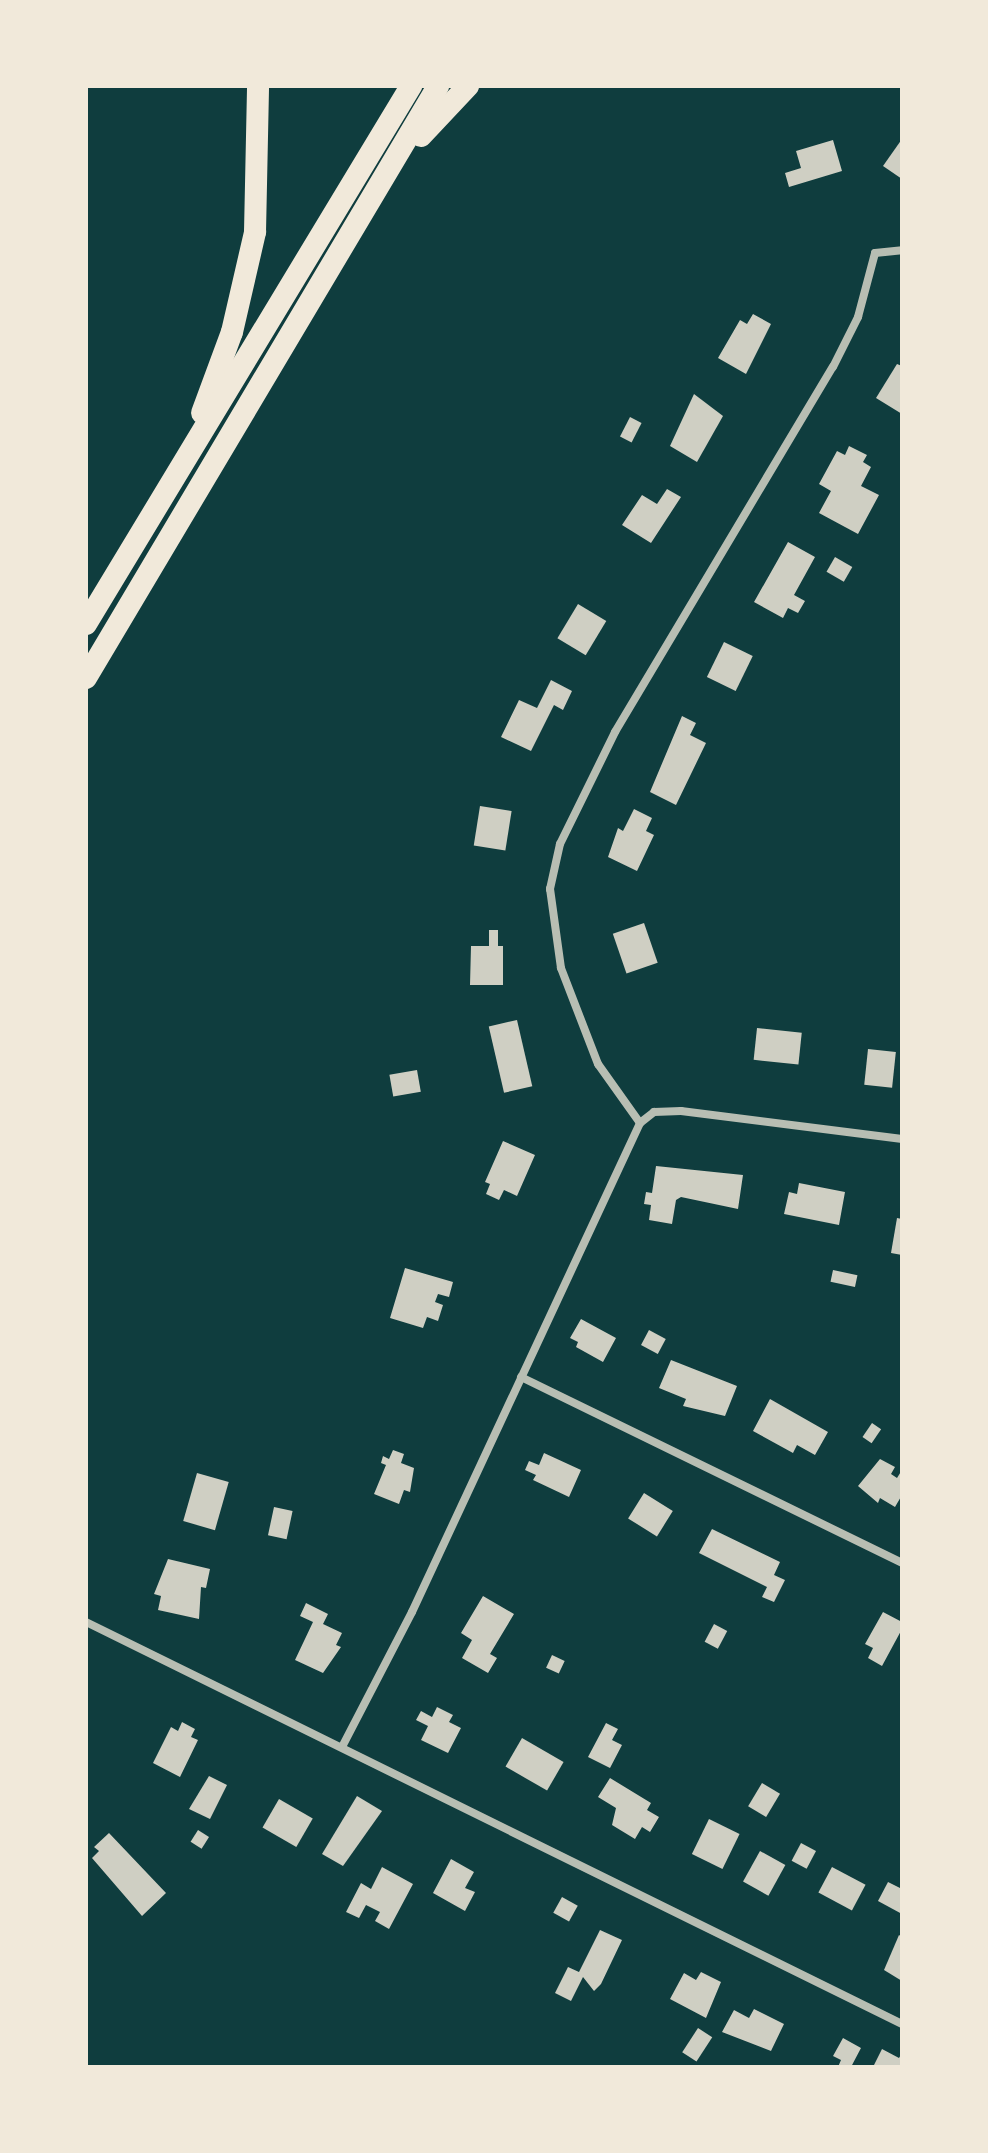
<!DOCTYPE html>
<style>
body{margin:0}
#map{position:relative;width:988px;height:2153px;overflow:hidden;background:#0f3d3e;font-family:Signika,sans-serif}
div>[style]{position:absolute}
[style*='--x']{left:calc(var(--x)*1px);top:calc(var(--y)*1px);width:calc(var(--w)*1px);rotate:calc(var(--a)*1deg)}
.building>*{inset:0;background:#cfcfc3;transform-origin:0 0}
.minor>*{height:8px;margin:-4px;padding:0 4px;transform-origin:4px;border-radius:4px;background:#b8beb3}
.motorway>*{height:22px;margin:-11px;padding:0 11px;transform-origin:11px;border-radius:11px;background:#f1e9da}
span{translate:-50% -50%;white-space:nowrap;text-align:center;line-height:1.15;-webkit-text-stroke:7px #f1e9da;paint-order:stroke}
.frame{position:absolute;inset:0;border:88px solid #f1e9da;pointer-events:none}
</style>
<div id="map">
<div class="building">
<i style="clip-path:polygon(902px 139px,902px 179px,883px 166px)"></i>
<i style="clip-path:polygon(833px 140px,842px 171px,789px 187px,785px 173px,801px 168px,796px 151px)"></i>
<i style="clip-path:polygon(753px 314px,771px 324px,746px 374px,718px 358px,740px 320px,747px 324px)"></i>
<i style="clip-path:polygon(897px 364px,902px 366px,902px 414px,876px 398px)"></i>
<i style="clip-path:polygon(694px 394px,723px 416px,697px 462px,670px 446px)"></i>
<i style="left:630px;top:417px;width:13px;height:22px;rotate:27deg"></i>
<i style="clip-path:polygon(849px 446px,867px 455px,863px 462px,871px 467px,861px 486px,879px 495px,858px 534px,819px 513px,831px 491px,819px 484px,837px 451px,845px 455px)"></i>
<i style="clip-path:polygon(667px 489px,681px 497px,651px 543px,622px 525px,642px 495px,657px 504px)"></i>
<i style="clip-path:polygon(788px 542px,815px 557px,794px 595px,805px 601px,798px 613px,788px 608px,783px 618px,754px 602px)"></i>
<i style="left:835px;top:557px;width:20px;height:17px;rotate:30deg"></i>
<i style="left:578px;top:604px;width:33px;height:40px;rotate:31deg"></i>
<i style="left:724px;top:642px;width:32px;height:39px;rotate:26deg"></i>
<i style="clip-path:polygon(551px 680px,572px 691px,563px 710px,554px 705px,531px 751px,501px 737px,519px 700px,537px 708px)"></i>
<i style="clip-path:polygon(682px 716px,696px 723px,690px 735px,706px 743px,676px 805px,650px 792px)"></i>
<i style="left:480px;top:806px;width:32px;height:40px;rotate:9deg"></i>
<i style="clip-path:polygon(634px 809px,652px 818px,646px 831px,654px 835px,637px 871px,608px 857px,618px 828px,623px 831px)"></i>
<i style="left:644px;top:923px;width:42px;height:33px;rotate:71deg"></i>
<i style="clip-path:polygon(489px 930px,498px 930px,498px 946px,503px 946px,503px 985px,470px 985px,471px 946px,489px 946px)"></i>
<i style="left:517px;top:1020px;width:68px;height:29px;rotate:77deg"></i>
<i style="left:757px;top:1028px;width:45px;height:32px;rotate:6deg"></i>
<i style="left:868px;top:1049px;width:28px;height:36px;rotate:6deg"></i>
<i style="left:417px;top:1070px;width:22px;height:28px;rotate:80deg"></i>
<i style="clip-path:polygon(503px 1141px,535px 1155px,517px 1196px,504px 1190px,499px 1200px,486px 1194px,490px 1184px,485px 1182px)"></i>
<i style="clip-path:polygon(656px 1166px,743px 1175px,738px 1209px,681px 1197px,676px 1200px,672px 1224px,649px 1220px,651px 1205px,644px 1204px,646px 1192px,652px 1193px)"></i>
<i style="clip-path:polygon(799px 1183px,845px 1192px,839px 1225px,784px 1214px,789px 1192px,797px 1194px)"></i>
<i style="clip-path:polygon(897px 1218px,902px 1219px,902px 1255px,891px 1253px)"></i>
<i style="clip-path:polygon(405px 1268px,453px 1282px,449px 1297px,438px 1294px,435px 1302px,443px 1305px,438px 1321px,427px 1317px,423px 1328px,390px 1318px)"></i>
<i style="left:833px;top:1270px;width:25px;height:12px;rotate:12deg"></i>
<i style="clip-path:polygon(581px 1319px,616px 1338px,603px 1362px,576px 1347px,578px 1342px,570px 1338px)"></i>
<i style="left:649px;top:1330px;width:19px;height:17px;rotate:28deg"></i>
<i style="clip-path:polygon(671px 1360px,737px 1386px,725px 1416px,683px 1406px,686px 1399px,659px 1388px)"></i>
<i style="clip-path:polygon(770px 1399px,828px 1432px,815px 1455px,797px 1445px,793px 1453px,753px 1431px)"></i>
<i style="left:872px;top:1423px;width:11px;height:17px;rotate:34deg"></i>
<i style="clip-path:polygon(393px 1450px,404px 1454px,401px 1463px,414px 1468px,410px 1492px,404px 1490px,399px 1504px,374px 1494px,386px 1465px,381px 1463px,383px 1456px,389px 1459px)"></i>
<i style="clip-path:polygon(544px 1453px,581px 1470px,569px 1497px,533px 1480px,536px 1475px,525px 1470px,529px 1461px,539px 1465px)"></i>
<i style="clip-path:polygon(880px 1459px,895px 1467px,891px 1474px,897px 1478px,902px 1470px,902px 1495px,895px 1507px,880px 1498px,878px 1503px,858px 1486px)"></i>
<i style="left:197px;top:1473px;width:33px;height:50px;rotate:16deg"></i>
<i style="left:644px;top:1493px;width:34px;height:30px;rotate:32deg"></i>
<i style="left:274px;top:1507px;width:19px;height:29px;rotate:12deg"></i>
<i style="clip-path:polygon(712px 1529px,780px 1562px,774px 1575px,785px 1580px,774px 1602px,762px 1597px,767px 1587px,699px 1553px)"></i>
<i style="clip-path:polygon(168px 1559px,210px 1569px,206px 1588px,201px 1587px,199px 1619px,158px 1610px,161px 1596px,154px 1594px)"></i>
<i style="clip-path:polygon(483px 1596px,514px 1614px,490px 1654px,497px 1658px,488px 1673px,462px 1658px,472px 1640px,461px 1633px)"></i>
<i style="clip-path:polygon(306px 1603px,328px 1614px,323px 1624px,342px 1633px,336px 1645px,341px 1647px,323px 1673px,295px 1660px,313px 1622px,300px 1616px)"></i>
<i style="clip-path:polygon(883px 1612px,902px 1622px,902px 1629px,882px 1666px,868px 1658px,873px 1648px,865px 1644px)"></i>
<i style="left:714px;top:1624px;width:15px;height:20px;rotate:28deg"></i>
<i style="left:552px;top:1655px;width:14px;height:14px;rotate:25deg"></i>
<i style="clip-path:polygon(437px 1707px,453px 1715px,449px 1722px,461px 1728px,448px 1753px,421px 1740px,428px 1726px,416px 1720px,421px 1711px,432px 1717px)"></i>
<i style="clip-path:polygon(182px 1722px,195px 1729px,191px 1737px,198px 1740px,180px 1777px,153px 1763px,171px 1727px,178px 1731px)"></i>
<i style="clip-path:polygon(606px 1723px,618px 1729px,612px 1740px,622px 1745px,610px 1768px,588px 1757px)"></i>
<i style="left:522px;top:1738px;width:48px;height:33px;rotate:30deg"></i>
<i style="clip-path:polygon(209px 1776px,227px 1785px,210px 1819px,189px 1809px)"></i>
<i style="clip-path:polygon(610px 1778px,651px 1803px,647px 1810px,659px 1817px,650px 1832px,642px 1827px,635px 1839px,612px 1825px,616px 1808px,598px 1797px)"></i>
<i style="left:762px;top:1783px;width:21px;height:27px;rotate:31deg"></i>
<i style="clip-path:polygon(357px 1796px,382px 1811px,343px 1866px,322px 1854px)"></i>
<i style="left:279px;top:1799px;width:39px;height:33px;rotate:30deg"></i>
<i style="left:709px;top:1819px;width:34px;height:39px;rotate:26deg"></i>
<i style="left:198px;top:1830px;width:13px;height:14px;rotate:32deg"></i>
<i style="clip-path:polygon(109px 1833px,166px 1893px,142px 1916px,92px 1858px,99px 1851px,94px 1847px)"></i>
<i style="left:801px;top:1843px;width:17px;height:20px;rotate:28deg"></i>
<i style="left:760px;top:1851px;width:29px;height:35px;rotate:29deg"></i>
<i style="clip-path:polygon(451px 1859px,474px 1872px,465px 1888px,475px 1892px,465px 1911px,433px 1893px)"></i>
<i style="clip-path:polygon(382px 1867px,413px 1884px,389px 1929px,375px 1921px,380px 1912px,366px 1905px,359px 1918px,346px 1912px,361px 1883px,371px 1889px)"></i>
<i style="left:832px;top:1867px;width:38px;height:29px;rotate:28deg"></i>
<i style="clip-path:polygon(888px 1882px,902px 1889px,902px 1914px,878px 1901px)"></i>
<i style="left:562px;top:1897px;width:18px;height:18px;rotate:29deg"></i>
<i style="clip-path:polygon(600px 1930px,622px 1940px,601px 1984px,594px 1991px,583px 1977px,571px 2001px,555px 1993px,568px 1967px,579px 1972px)"></i>
<i style="clip-path:polygon(899px 1935px,902px 1937px,902px 1981px,884px 1970px)"></i>
<i style="clip-path:polygon(701px 1972px,721px 1982px,706px 2018px,670px 1999px,684px 1973px,696px 1980px)"></i>
<i style="clip-path:polygon(754px 2009px,784px 2024px,771px 2051px,722px 2032px,734px 2010px,749px 2018px)"></i>
<i style="left:698px;top:2028px;width:17px;height:29px;rotate:33deg"></i>
<i style="clip-path:polygon(843px 2038px,861px 2048px,851px 2067px,838px 2067px,841px 2060px,833px 2056px)"></i>
<i style="clip-path:polygon(882px 2049px,899px 2058px,902px 2053px,902px 2067px,873px 2067px)"></i>
</div>
<div class="minor">
<i style="--x:640;--y:1123;--w:18;--a:-38"></i>
<i style="--x:654;--y:1112;--w:27;--a:-2"></i>
<i style="--x:681;--y:1111;--w:223;--a:7.2"></i>
<i style="--x:521;--y:1377;--w:424;--a:26"></i>
<i style="--x:86;--y:1622;--w:910;--a:26.23"></i>
<i style="--x:342;--y:1747;--w:152;--a:-62.6"></i>
<i style="--x:412;--y:1612;--w:540;--a:-65"></i>
<i style="--x:640;--y:1123;--w:72;--a:-125.4"></i>
<i style="--x:598;--y:1064;--w:103;--a:-111.1"></i>
<i style="--x:561;--y:968;--w:80;--a:-97.9"></i>
<i style="--x:550;--y:889;--w:46;--a:-77.5"></i>
<i style="--x:560;--y:844;--w:125;--a:-63.8"></i>
<i style="--x:615;--y:732;--w:425;--a:-59.2"></i>
<i style="--x:833;--y:367;--w:56;--a:-63.4"></i>
<i style="--x:858;--y:317;--w:66;--a:-75.1"></i>
<i style="--x:875;--y:253;--w:27;--a:-6"></i>
</div>
<div class="motorway">
<i style="--x:421;--y:136;--w:69;--a:-46.8"></i>
<i style="--x:202;--y:413;--w:86;--a:-69.7"></i>
<i style="--x:232;--y:332;--w:103;--a:-77"></i>
<i style="--x:255;--y:232;--w:146;--a:-88.8"></i>
<i style="--x:86;--y:624;--w:629;--a:-58.86"></i>
<i style="--x:86;--y:678;--w:689;--a:-59.26"></i>
</div>
<div class="frame"></div>
</div>
